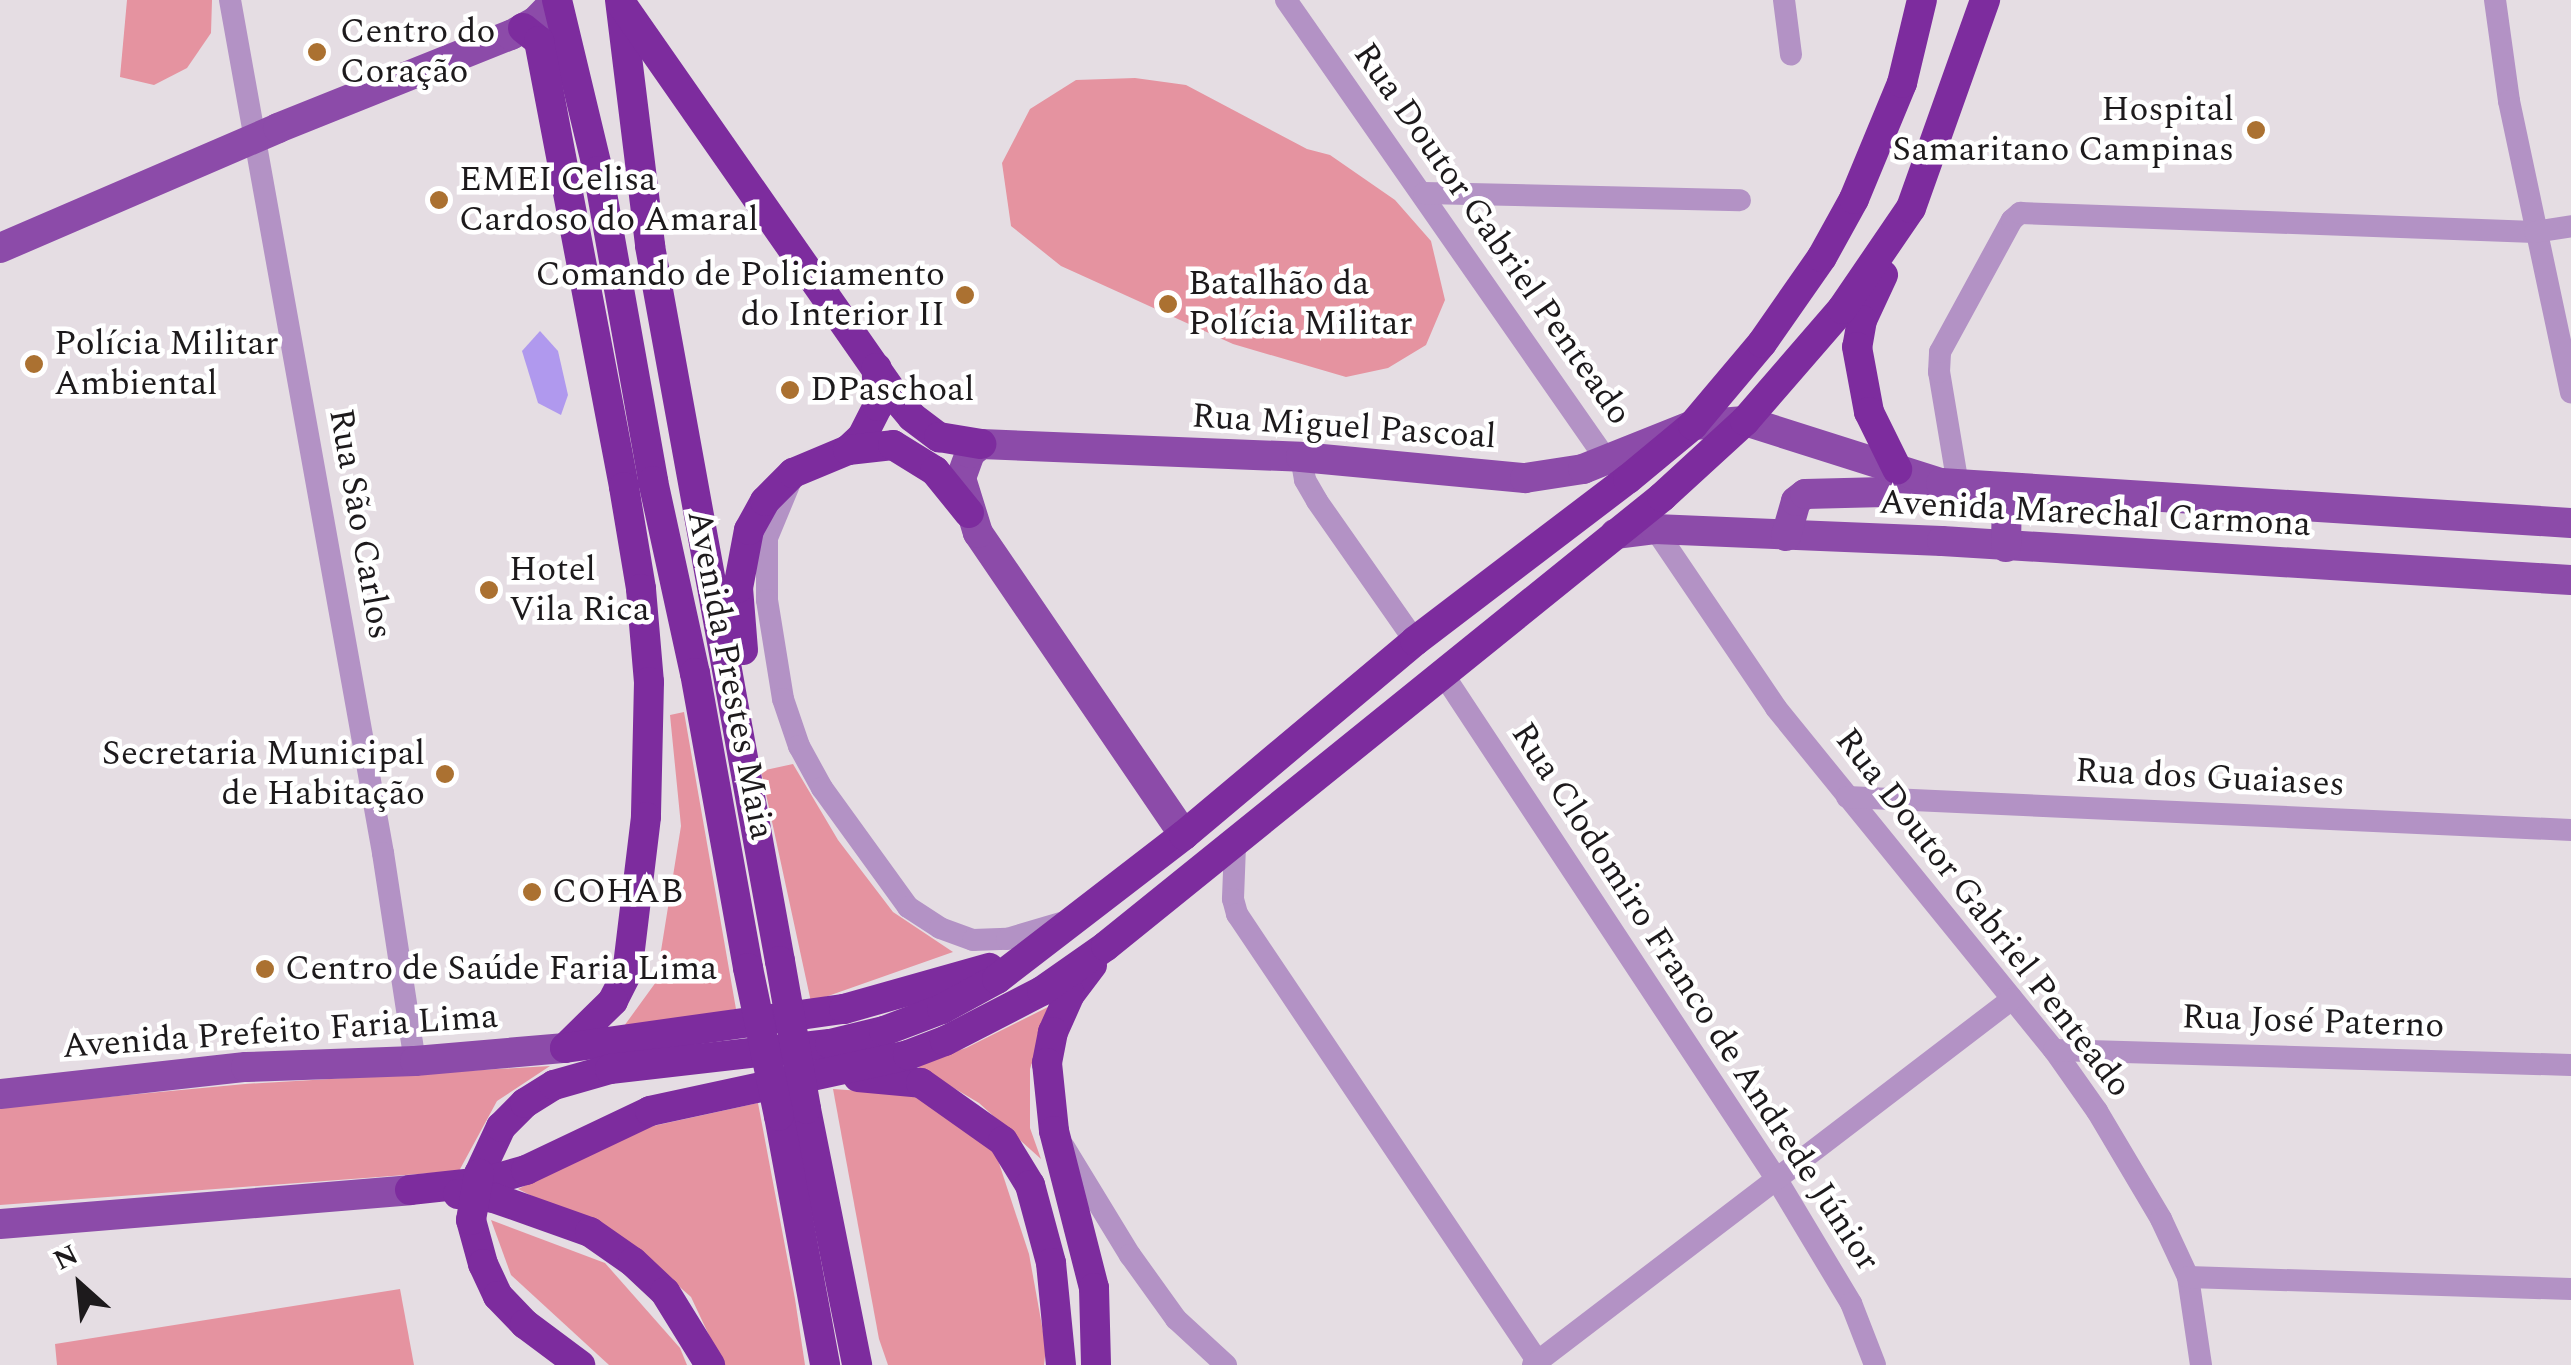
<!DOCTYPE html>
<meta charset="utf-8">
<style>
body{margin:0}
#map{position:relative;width:2571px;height:1365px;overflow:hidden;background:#e5dde3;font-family:Spectral,serif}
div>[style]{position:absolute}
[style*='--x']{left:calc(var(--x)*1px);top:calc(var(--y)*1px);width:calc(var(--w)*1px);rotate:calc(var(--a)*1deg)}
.green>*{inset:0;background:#e593a0}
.water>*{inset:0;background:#b099ee}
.minor>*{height:22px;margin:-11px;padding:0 11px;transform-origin:11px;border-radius:11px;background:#b392c5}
.major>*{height:30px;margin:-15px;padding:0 15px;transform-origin:15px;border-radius:15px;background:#8c4ba9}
.highway>*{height:30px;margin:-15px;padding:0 15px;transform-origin:15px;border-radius:15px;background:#7d2c9e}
.highway-bridge>*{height:30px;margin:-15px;padding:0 15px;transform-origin:15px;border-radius:15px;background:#7d2c9e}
.dots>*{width:28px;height:28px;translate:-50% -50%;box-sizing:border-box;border:5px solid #fff;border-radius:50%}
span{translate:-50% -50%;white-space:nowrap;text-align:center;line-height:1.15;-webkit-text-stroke:9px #fff;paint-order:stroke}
.poi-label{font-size:35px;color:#1d1a1c}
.left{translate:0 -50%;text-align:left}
.right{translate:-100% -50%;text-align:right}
.street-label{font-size:35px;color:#1d1a1c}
.north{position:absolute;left:30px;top:1235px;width:100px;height:100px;-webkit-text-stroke:8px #fff;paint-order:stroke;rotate:333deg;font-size:28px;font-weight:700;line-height:40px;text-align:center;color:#1d1a1c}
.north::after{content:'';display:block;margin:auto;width:35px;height:45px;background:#1d1a1c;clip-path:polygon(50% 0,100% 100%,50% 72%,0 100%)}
</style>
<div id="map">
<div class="green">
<i style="clip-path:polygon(127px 0,212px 0,211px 33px,187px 68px,154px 85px,120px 77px)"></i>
<i style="clip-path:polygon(1135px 78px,1186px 85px,1307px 149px,1330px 155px,1395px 200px,1431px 241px,1445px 300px,1426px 345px,1388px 368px,1346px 377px,1233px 344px,1061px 266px,1011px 226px,1002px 163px,1030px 109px,1076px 80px)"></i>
<i style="clip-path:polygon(684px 712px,736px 1009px,619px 1033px,656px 982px,681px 826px,670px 715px)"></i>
<i style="clip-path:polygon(793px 764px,838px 840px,893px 912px,953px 952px,811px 1002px,761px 771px)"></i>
<i style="clip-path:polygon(1050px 1006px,1030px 1069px,1030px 1128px,1041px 1159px,979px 1103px,915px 1065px,966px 1048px)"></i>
<i style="clip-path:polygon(550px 1066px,497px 1101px,459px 1171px,0 1205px,0 1107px,245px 1084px)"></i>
<i style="clip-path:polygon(833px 1089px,919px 1095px,995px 1151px,1029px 1254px,1046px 1348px,1044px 1365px,888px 1365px,879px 1339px)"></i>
<i style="clip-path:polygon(758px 1103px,795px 1299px,805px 1365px,723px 1365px,691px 1297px,637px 1249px,518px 1189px,644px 1128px)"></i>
<i style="clip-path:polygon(491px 1220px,605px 1263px,680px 1348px,687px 1365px,609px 1365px,511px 1275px)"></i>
<i style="clip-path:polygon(400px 1289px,414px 1365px,57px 1365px,55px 1344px)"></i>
</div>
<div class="water">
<i style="clip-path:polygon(540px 331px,558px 351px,568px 395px,561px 415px,538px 403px,522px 351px)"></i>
</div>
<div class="minor">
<i style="--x:230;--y:0;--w:867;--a:79.83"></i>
<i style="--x:383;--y:853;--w:210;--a:81.3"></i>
<i style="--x:1286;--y:0;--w:560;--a:55.12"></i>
<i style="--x:1784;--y:0;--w:55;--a:82.7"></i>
<i style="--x:2495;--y:0;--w:102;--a:82.1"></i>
<i style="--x:2509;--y:101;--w:298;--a:78"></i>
<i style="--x:1424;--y:193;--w:316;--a:1.3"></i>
<i style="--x:1301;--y:457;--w:23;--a:80"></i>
<i style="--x:1305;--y:480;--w:24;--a:60"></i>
<i style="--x:1317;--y:501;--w:171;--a:55"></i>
<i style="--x:791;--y:480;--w:63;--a:112.5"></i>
<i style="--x:767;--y:538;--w:62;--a:90"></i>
<i style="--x:767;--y:600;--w:100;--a:80.8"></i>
<i style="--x:783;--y:699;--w:50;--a:71.2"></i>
<i style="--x:799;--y:746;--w:48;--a:61.3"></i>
<i style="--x:822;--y:788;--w:147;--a:54.1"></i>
<i style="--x:908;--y:907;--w:38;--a:33"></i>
<i style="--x:940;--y:928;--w:35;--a:20"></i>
<i style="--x:973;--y:940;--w:34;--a:-2"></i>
<i style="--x:1007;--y:939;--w:56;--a:-16.5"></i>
<i style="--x:1958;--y:485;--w:115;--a:-99.5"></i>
<i style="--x:1939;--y:372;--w:20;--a:-87"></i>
<i style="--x:1940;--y:352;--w:150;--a:-61.4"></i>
<i style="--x:2012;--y:220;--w:11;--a:-41"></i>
<i style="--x:2020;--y:213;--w:515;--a:2.11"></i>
<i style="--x:2535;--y:232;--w:36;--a:-9"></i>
<i style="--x:1655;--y:529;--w:216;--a:55.9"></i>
<i style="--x:1776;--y:708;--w:441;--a:50.9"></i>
<i style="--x:2054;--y:1050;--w:75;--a:54.8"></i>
<i style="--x:2097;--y:1111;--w:126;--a:59.3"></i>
<i style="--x:2161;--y:1219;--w:64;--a:65"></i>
<i style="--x:2188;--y:1277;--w:89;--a:81.6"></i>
<i style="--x:1443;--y:674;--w:606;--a:56.57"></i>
<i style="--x:1777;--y:1180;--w:144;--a:59"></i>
<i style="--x:1851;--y:1303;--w:66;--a:68.8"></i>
<i style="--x:1847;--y:797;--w:725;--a:2.61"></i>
<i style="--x:1235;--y:846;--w:53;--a:92.2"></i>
<i style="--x:1233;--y:899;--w:16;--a:75"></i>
<i style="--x:1237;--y:914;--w:543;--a:56.11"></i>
<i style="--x:2054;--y:1050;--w:517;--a:1.66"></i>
<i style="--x:1064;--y:1147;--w:127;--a:58.6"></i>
<i style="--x:1130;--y:1255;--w:79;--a:54.3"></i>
<i style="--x:1176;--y:1319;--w:68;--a:42.6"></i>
<i style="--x:2188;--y:1277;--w:383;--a:1.8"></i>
<i style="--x:1533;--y:1365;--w:603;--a:-37.38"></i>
</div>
<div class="major">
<i style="--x:0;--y:248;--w:303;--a:-23.3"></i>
<i style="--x:278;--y:128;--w:251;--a:-21.8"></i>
<i style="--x:511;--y:35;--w:29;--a:-29"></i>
<i style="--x:536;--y:21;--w:29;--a:-46"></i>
<i style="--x:1615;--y:534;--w:40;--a:-7.1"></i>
<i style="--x:1655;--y:529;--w:287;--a:2.4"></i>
<i style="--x:1942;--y:541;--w:630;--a:3.55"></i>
<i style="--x:1786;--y:536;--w:36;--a:-74"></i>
<i style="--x:1796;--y:501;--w:11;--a:-38"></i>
<i style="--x:1805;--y:494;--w:119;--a:-1.4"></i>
<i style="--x:1924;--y:491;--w:11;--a:-27"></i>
<i style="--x:2006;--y:547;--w:56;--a:-89"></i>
<i style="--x:1184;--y:835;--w:366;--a:-124.3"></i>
<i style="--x:978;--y:533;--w:58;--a:-107.2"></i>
<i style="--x:961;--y:478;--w:27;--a:-70"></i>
<i style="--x:970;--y:453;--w:14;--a:-39"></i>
<i style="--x:981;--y:444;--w:320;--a:2.3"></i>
<i style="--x:1301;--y:457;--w:225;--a:5.4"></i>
<i style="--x:1525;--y:478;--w:59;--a:-8.8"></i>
<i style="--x:1583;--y:469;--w:118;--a:-21.8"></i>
<i style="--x:1693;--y:425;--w:52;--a:-4.4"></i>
<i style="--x:1745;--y:421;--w:206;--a:17.6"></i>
<i style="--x:1941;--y:483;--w:631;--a:3.63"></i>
<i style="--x:0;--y:1094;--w:247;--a:-6.3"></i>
<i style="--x:246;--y:1067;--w:169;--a:-2"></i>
<i style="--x:415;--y:1061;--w:151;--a:-5"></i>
<i style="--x:0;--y:1224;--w:411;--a:-4.7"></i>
</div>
<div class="highway">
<i style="--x:557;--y:0;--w:176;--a:76.5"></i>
<i style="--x:598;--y:171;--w:315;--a:79.9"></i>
<i style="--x:653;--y:481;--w:197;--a:77.7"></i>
<i style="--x:695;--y:673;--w:300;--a:79.8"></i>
<i style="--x:620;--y:0;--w:248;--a:83"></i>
<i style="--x:650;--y:246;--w:727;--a:79.7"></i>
<i style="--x:623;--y:6;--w:479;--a:55.1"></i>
<i style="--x:897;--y:399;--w:23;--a:50"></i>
<i style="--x:912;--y:417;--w:34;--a:37"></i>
<i style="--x:939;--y:437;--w:43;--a:9.5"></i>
<i style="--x:523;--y:28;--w:21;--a:39"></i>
<i style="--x:539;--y:41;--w:454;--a:79.2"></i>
<i style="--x:624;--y:487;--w:103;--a:80.5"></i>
<i style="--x:641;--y:589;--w:93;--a:85.1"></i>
<i style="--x:649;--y:682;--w:135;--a:91.3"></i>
<i style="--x:646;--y:817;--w:157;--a:96.9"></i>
<i style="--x:627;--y:973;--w:31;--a:117"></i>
<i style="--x:613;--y:1001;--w:67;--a:135.6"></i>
<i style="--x:1883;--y:275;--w:50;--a:115"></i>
<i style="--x:1862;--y:320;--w:27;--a:100"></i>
<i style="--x:1857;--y:347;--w:66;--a:79.5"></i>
<i style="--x:1869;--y:412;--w:64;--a:63.8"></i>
<i style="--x:848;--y:450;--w:19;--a:-43"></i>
<i style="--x:862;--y:437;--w:35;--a:-63"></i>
<i style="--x:878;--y:406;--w:38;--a:-92"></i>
<i style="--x:743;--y:650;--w:62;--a:-94.6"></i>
<i style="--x:738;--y:588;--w:59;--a:-79.3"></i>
<i style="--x:749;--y:530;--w:33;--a:-61"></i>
<i style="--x:765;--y:501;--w:40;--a:-45"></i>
<i style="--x:793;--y:473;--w:60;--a:-22.7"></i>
<i style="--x:848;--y:450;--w:45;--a:-6.3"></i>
<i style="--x:893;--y:445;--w:49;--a:31.8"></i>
<i style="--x:935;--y:471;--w:54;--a:51"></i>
<i style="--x:1092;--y:965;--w:36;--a:127"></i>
<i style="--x:1070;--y:994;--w:42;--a:114.1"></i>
<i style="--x:1053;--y:1032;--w:32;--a:101"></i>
<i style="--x:1047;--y:1063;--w:68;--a:84.1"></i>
<i style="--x:1054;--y:1131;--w:162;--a:75.7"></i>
<i style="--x:1094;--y:1288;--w:77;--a:88.5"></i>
<i style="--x:565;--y:1048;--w:282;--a:-8"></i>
<i style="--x:844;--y:1009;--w:151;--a:-15.8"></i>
<i style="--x:858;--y:1077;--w:63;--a:5.4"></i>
<i style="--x:921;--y:1083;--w:100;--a:35.3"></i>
<i style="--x:1003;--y:1141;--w:52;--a:58.5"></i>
<i style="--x:1030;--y:1185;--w:81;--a:74.9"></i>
<i style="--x:1051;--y:1263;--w:102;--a:84.4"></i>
<i style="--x:806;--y:1109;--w:261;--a:78.7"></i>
<i style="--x:779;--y:1116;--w:253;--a:79.5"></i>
<i style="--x:479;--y:1174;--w:52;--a:-64.9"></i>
<i style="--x:501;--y:1127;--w:34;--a:-45"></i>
<i style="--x:525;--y:1103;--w:34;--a:-32"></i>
<i style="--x:554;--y:1085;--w:58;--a:-15.9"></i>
<i style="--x:610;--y:1069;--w:221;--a:-6.5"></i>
<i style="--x:830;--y:1044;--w:56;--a:-13.5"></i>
<i style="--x:884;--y:1031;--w:62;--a:-20.8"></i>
<i style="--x:942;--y:1009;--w:63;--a:-28.6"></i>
<i style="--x:997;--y:979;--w:236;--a:-37.6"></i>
<i style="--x:1184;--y:835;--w:302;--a:-40"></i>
<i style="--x:1415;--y:641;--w:268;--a:-37.3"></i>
<i style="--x:1628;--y:479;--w:85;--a:-39.7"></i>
<i style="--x:1693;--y:425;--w:107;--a:-49.9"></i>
<i style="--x:1762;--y:343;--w:105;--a:-55.1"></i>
<i style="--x:1822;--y:257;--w:66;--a:-61.1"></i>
<i style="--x:1854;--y:199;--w:126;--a:-67.5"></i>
<i style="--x:1902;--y:83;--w:85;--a:-76.5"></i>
<i style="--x:410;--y:1190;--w:74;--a:-6.2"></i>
<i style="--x:484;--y:1182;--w:44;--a:-15.9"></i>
<i style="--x:526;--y:1170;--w:137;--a:-25.4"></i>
<i style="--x:650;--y:1111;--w:264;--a:-12.2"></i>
<i style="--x:908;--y:1055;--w:40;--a:-21"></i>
<i style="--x:945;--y:1041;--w:109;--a:-27.3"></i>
<i style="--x:1042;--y:991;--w:78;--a:-35.1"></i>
<i style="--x:1106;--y:946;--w:715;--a:-38.92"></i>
<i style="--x:1662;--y:497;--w:113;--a:-42.5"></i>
<i style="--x:1745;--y:421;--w:148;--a:-49.1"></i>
<i style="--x:1842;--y:309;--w:122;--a:-55.7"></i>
<i style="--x:1911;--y:208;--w:221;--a:-70.4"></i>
<i style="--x:458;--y:1194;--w:36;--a:6"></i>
<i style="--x:494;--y:1198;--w:102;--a:19.5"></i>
<i style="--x:590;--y:1232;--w:52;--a:34.9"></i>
<i style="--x:633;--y:1262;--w:44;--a:43.2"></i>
<i style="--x:665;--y:1292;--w:86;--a:58.3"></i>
<i style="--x:471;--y:1220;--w:46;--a:74.7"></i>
<i style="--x:483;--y:1264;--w:35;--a:65"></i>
<i style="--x:498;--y:1296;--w:39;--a:46"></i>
<i style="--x:525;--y:1324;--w:69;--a:36.7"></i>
</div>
<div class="highway-bridge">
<i style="--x:780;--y:961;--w:150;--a:80"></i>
<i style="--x:748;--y:968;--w:151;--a:78.2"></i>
<i style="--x:471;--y:1220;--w:47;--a:-80.1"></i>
</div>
<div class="dots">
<i style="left:317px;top:52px;background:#ab7131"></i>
<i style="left:2256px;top:130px;background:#ab7131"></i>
<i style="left:439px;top:200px;background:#ab7131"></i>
<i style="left:965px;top:295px;background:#ab7131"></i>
<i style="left:1168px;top:304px;background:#ab7131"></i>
<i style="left:34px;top:364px;background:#ab7131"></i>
<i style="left:790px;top:390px;background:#ab7131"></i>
<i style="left:489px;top:590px;background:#ab7131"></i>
<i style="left:445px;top:774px;background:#ab7131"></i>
<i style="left:532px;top:892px;background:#ab7131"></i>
<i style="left:265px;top:969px;background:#ab7131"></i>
</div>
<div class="poi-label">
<span class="left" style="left:340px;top:52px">Centro do<br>Coração</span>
<span class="right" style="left:2234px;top:130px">Hospital<br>Samaritano Campinas</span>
<span class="left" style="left:459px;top:200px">EMEI Celisa<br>Cardoso do Amaral</span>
<span class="right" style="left:945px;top:295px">Comando de Policiamento<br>do Interior II</span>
<span class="left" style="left:1188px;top:304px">Batalhão da<br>Polícia Militar</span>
<span class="left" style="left:54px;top:364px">Polícia Militar<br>Ambiental</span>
<span class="left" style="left:810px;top:390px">DPaschoal</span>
<span class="left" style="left:509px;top:590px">Hotel<br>Vila Rica</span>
<span class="right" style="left:425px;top:774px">Secretaria Municipal<br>de Habitação</span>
<span class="left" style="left:552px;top:892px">COHAB</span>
<span class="left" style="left:285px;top:969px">Centro de Saúde Faria Lima</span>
</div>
<div class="street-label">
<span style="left:1492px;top:234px;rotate:55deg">Rua Doutor Gabriel Penteado</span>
<span style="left:1344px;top:427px;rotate:4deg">Rua Miguel Pascoal</span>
<span style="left:2095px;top:514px;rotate:3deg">Avenida Marechal Carmona</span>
<span style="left:360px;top:524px;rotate:80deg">Rua São Carlos</span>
<span style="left:730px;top:675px;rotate:79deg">Avenida Prestes Maia</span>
<span style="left:2210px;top:778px;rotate:3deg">Rua dos Guaiases</span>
<span style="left:1983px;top:913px;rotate:52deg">Rua Doutor Gabriel Penteado</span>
<span style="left:1695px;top:997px;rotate:57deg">Rua Clodomiro Franco de Andrede Júnior</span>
<span style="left:2313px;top:1022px;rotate:2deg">Rua José Paterno</span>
<span style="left:280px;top:1032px;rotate:-4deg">Avenida Prefeito Faria Lima</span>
</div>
<div class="north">N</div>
</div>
